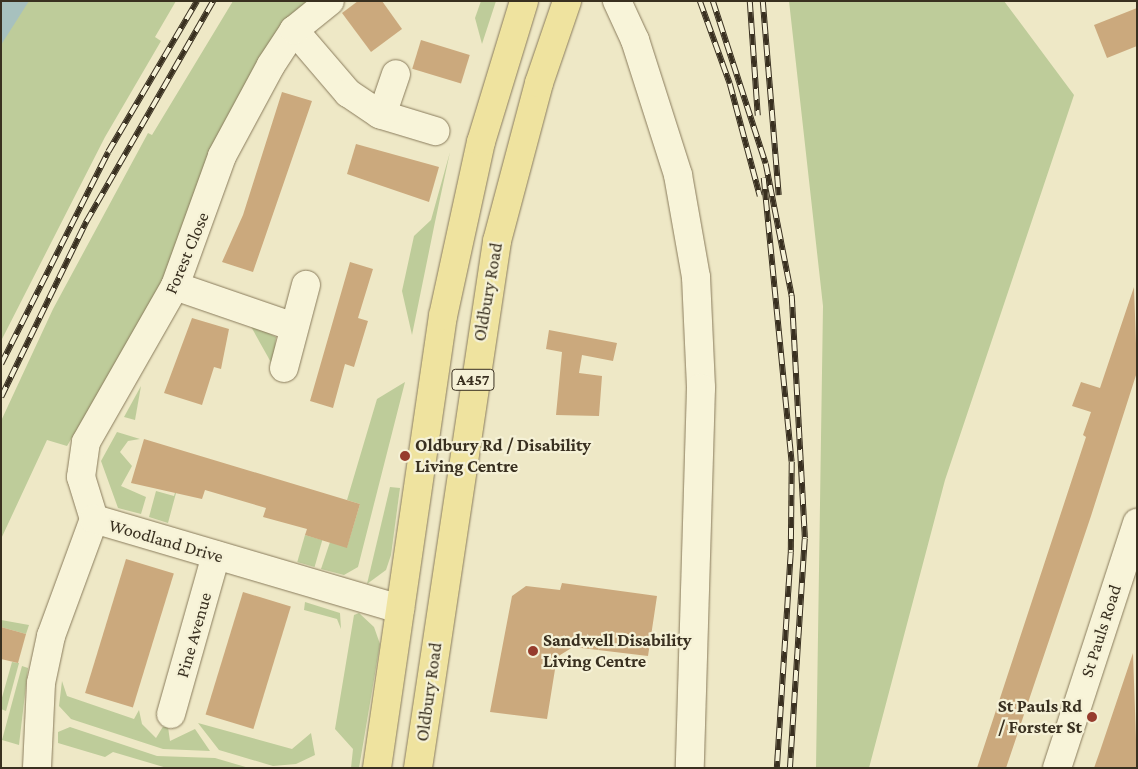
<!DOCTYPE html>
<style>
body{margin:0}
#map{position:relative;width:1138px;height:769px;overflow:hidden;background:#eee8c6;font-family:"Crimson Pro",serif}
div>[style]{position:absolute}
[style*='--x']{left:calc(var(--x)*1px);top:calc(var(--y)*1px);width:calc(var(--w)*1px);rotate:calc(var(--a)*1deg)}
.green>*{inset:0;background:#becc9a;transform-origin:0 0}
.water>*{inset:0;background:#a7c1be}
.building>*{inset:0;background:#cba97d;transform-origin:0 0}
.roads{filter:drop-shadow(0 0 1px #897b5c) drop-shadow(0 0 1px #897b5c)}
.minor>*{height:28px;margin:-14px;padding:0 14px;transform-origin:14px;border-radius:14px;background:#f8f4d9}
.secondary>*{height:28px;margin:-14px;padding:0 14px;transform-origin:14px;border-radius:14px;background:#f8f4d9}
.primary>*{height:28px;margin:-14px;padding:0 14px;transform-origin:14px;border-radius:14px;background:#efe39f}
.rail>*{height:5.5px;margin-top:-2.75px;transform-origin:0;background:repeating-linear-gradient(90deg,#f5f1d6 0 11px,#393020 0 22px);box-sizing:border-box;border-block:1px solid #393020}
.dots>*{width:14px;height:14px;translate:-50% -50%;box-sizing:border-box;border:2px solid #f5f1d6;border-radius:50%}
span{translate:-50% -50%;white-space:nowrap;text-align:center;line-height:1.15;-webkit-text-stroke:4.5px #f5f1d6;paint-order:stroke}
.shield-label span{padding:1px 4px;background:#f5f1d6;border:1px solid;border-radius:4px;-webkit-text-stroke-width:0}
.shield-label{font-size:16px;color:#393020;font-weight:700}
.street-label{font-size:18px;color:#393020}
.poi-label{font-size:18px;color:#393020;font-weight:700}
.left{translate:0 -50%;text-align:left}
.right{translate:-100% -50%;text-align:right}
.frame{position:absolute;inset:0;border:2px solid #393020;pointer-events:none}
</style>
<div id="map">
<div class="green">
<i style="clip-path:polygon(1px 1px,176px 1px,155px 37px,161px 41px,105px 137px,1px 341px)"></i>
<i style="clip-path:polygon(233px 1px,314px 1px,132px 337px,67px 446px,47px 440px,1px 539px,1px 421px,53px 309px,148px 133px,152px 135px)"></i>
<i style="clip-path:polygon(481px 1px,496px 1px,482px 44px,475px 18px)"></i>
<i style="clip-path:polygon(789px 1px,1004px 1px,1074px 95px,945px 480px,869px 768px,816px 768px,823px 306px)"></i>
<i style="clip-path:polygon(450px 152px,435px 222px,412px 335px,402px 291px,414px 236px,431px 220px)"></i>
<i style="clip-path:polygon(249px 323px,276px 337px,273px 366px)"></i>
<i style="clip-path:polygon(405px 382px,358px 567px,344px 575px,321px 569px,330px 542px,347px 547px,360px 504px,347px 500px,377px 399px)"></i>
<i style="clip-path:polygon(141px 386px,135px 420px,124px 417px)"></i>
<i style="clip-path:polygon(117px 432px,140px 439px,128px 441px,120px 452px,132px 466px,121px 486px,146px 497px,141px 514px,118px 508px,101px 461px)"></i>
<i style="clip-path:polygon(187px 452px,168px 523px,149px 517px,156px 491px,174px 496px)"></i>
<i style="clip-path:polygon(390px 487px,400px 488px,391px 555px,386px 570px,367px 584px)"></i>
<i style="left:305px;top:535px;width:18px;height:28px;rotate:16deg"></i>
<i style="clip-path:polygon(305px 602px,340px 613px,341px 629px,337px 619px,304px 610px)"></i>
<i style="clip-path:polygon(359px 613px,374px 627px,380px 644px,359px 768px,351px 768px,353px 749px,335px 729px,354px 615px)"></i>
<i style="clip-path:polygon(1px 620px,29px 625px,26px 634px,1px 627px)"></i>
<i style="clip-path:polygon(12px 662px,19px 663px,6px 711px,1px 709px,1px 701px)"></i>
<i style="clip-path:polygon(22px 666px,28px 668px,19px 745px,2px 740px)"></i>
<i style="clip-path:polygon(62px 681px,67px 696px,134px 719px,139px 710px,142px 724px,156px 738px,167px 720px,170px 741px,195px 729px,210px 751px,163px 749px,71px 719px,59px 706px)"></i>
<i style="clip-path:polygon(198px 723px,292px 749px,311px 733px,315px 755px,296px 764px,273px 766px,219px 750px)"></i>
<i style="clip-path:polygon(70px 727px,157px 756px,215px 758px,249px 768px,167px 768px,113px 752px,105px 757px,58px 743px,58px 732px)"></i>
</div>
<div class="water">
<i style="clip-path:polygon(1px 1px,29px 1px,1px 45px)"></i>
</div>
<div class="building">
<i style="clip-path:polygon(358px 1px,382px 1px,402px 29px,371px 52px,342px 13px)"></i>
<i style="clip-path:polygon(1137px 8px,1137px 46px,1107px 58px,1094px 25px)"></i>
<i style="left:421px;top:40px;width:51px;height:30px;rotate:17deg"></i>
<i style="clip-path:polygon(282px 92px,312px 101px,253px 272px,222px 262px,243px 215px)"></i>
<i style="clip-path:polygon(356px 144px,439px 167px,429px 202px,347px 174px)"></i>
<i style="clip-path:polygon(350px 262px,373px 269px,358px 318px,368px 321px,354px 367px,345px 364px,333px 408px,310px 401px)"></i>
<i style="clip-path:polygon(1134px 287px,1137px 372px,1091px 516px,1006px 768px,977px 768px,1086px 437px,1083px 435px,1091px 412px,1072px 406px,1081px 382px,1100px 388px)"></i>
<i style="clip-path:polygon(192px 318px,229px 329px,221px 369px,214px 367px,202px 405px,164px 393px)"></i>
<i style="clip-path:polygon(549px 330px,617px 343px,613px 361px,582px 355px,579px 373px,602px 376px,599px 416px,556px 415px,562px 352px,546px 349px)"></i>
<i style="clip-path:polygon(144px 439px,360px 504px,347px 548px,305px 535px,307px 529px,263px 517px,266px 508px,205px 490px,202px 499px,131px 483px)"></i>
<i style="left:126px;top:559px;width:50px;height:140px;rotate:17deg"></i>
<i style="clip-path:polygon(562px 583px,657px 596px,648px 656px,573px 647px,557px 657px,547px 719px,490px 712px,512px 596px,526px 586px,560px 590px)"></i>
<i style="left:243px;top:592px;width:50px;height:128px;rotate:17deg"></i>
<i style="clip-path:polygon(1px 627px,26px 634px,18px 663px,1px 659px)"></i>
<i style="clip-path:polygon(1133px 653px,1137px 768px,1094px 768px,1100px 751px)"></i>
</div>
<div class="roads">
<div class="minor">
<i style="--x:617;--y:1;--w:43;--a:65.2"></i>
<i style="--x:635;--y:40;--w:142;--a:72.3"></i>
<i style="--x:678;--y:175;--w:104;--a:80"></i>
<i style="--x:696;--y:277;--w:111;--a:87.4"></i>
<i style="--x:701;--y:388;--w:380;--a:91.7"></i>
<i style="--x:294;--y:30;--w:83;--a:49.4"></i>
<i style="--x:348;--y:93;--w:37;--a:34"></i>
<i style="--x:379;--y:114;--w:59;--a:16.9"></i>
<i style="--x:382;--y:115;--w:43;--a:-71.1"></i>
<i style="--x:175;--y:286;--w:126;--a:19"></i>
<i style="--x:284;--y:368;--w:86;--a:-75.2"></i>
<i style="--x:94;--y:519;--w:44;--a:-107.2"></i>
<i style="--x:81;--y:477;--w:35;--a:-82"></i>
<i style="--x:86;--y:442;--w:180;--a:-60.3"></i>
<i style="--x:175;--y:286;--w:138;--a:-70.1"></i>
<i style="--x:222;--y:156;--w:103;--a:-61.7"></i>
<i style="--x:271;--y:65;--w:42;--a:-56.7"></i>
<i style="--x:294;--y:30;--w:46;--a:-38.9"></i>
<i style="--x:171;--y:714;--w:165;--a:-74.2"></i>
<i style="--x:37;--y:768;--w:85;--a:-87.3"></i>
<i style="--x:41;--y:683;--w:48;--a:-78"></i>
<i style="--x:51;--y:636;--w:125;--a:-69.8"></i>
<i style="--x:94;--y:519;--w:319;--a:16.4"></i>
</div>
<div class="secondary">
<i style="--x:1057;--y:768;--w:258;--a:-71.9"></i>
</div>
<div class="primary">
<i style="--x:377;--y:768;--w:457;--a:-81.7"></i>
<i style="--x:443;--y:316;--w:178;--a:-77.7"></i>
<i style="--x:481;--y:142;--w:147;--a:-73"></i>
<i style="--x:418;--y:768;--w:533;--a:-81.47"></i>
<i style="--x:497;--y:241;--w:163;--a:-75.1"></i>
<i style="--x:539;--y:83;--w:87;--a:-71.1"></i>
</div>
</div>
<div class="rail">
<i style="--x:700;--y:1;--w:88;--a:70.1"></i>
<i style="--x:730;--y:84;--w:116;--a:75"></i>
<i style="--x:713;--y:1;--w:171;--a:72"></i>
<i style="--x:766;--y:164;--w:135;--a:78.9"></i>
<i style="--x:792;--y:296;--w:243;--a:86.9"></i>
<i style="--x:805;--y:539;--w:229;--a:93.7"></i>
<i style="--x:750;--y:1;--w:115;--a:86"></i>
<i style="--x:763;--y:1;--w:195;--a:85.3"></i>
<i style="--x:764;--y:178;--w:285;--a:84.4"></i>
<i style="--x:792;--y:462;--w:91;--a:90.6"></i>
<i style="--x:791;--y:553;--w:215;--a:93.7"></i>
<i style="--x:1;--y:364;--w:237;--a:-63.2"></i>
<i style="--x:108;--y:152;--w:175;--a:-59.5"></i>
<i style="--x:1;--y:397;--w:195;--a:-64.1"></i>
<i style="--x:86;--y:222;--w:255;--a:-60.1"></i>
</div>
<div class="dots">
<i style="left:405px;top:456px;background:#963c2d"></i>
<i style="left:533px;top:651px;background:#963c2d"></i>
<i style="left:1092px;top:717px;background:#963c2d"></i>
</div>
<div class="shield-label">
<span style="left:473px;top:380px">A457</span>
</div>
<div class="street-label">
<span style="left:187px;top:253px;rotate:-67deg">Forest Close</span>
<span style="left:488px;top:292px;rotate:-80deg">Oldbury Road</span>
<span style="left:166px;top:541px;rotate:16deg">Woodland Drive</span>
<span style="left:1101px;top:631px;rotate:-72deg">St Pauls Road</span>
<span style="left:194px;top:635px;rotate:-74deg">Pine Avenue</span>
<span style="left:429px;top:692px;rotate:-82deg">Oldbury Road</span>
</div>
<div class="poi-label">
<span class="left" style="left:415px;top:456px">Oldbury Rd / Disability<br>Living Centre</span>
<span class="left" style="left:543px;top:651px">Sandwell Disability<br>Living Centre</span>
<span class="right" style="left:1082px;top:717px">St Pauls Rd<br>/ Forster St</span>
</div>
<div class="frame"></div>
</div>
